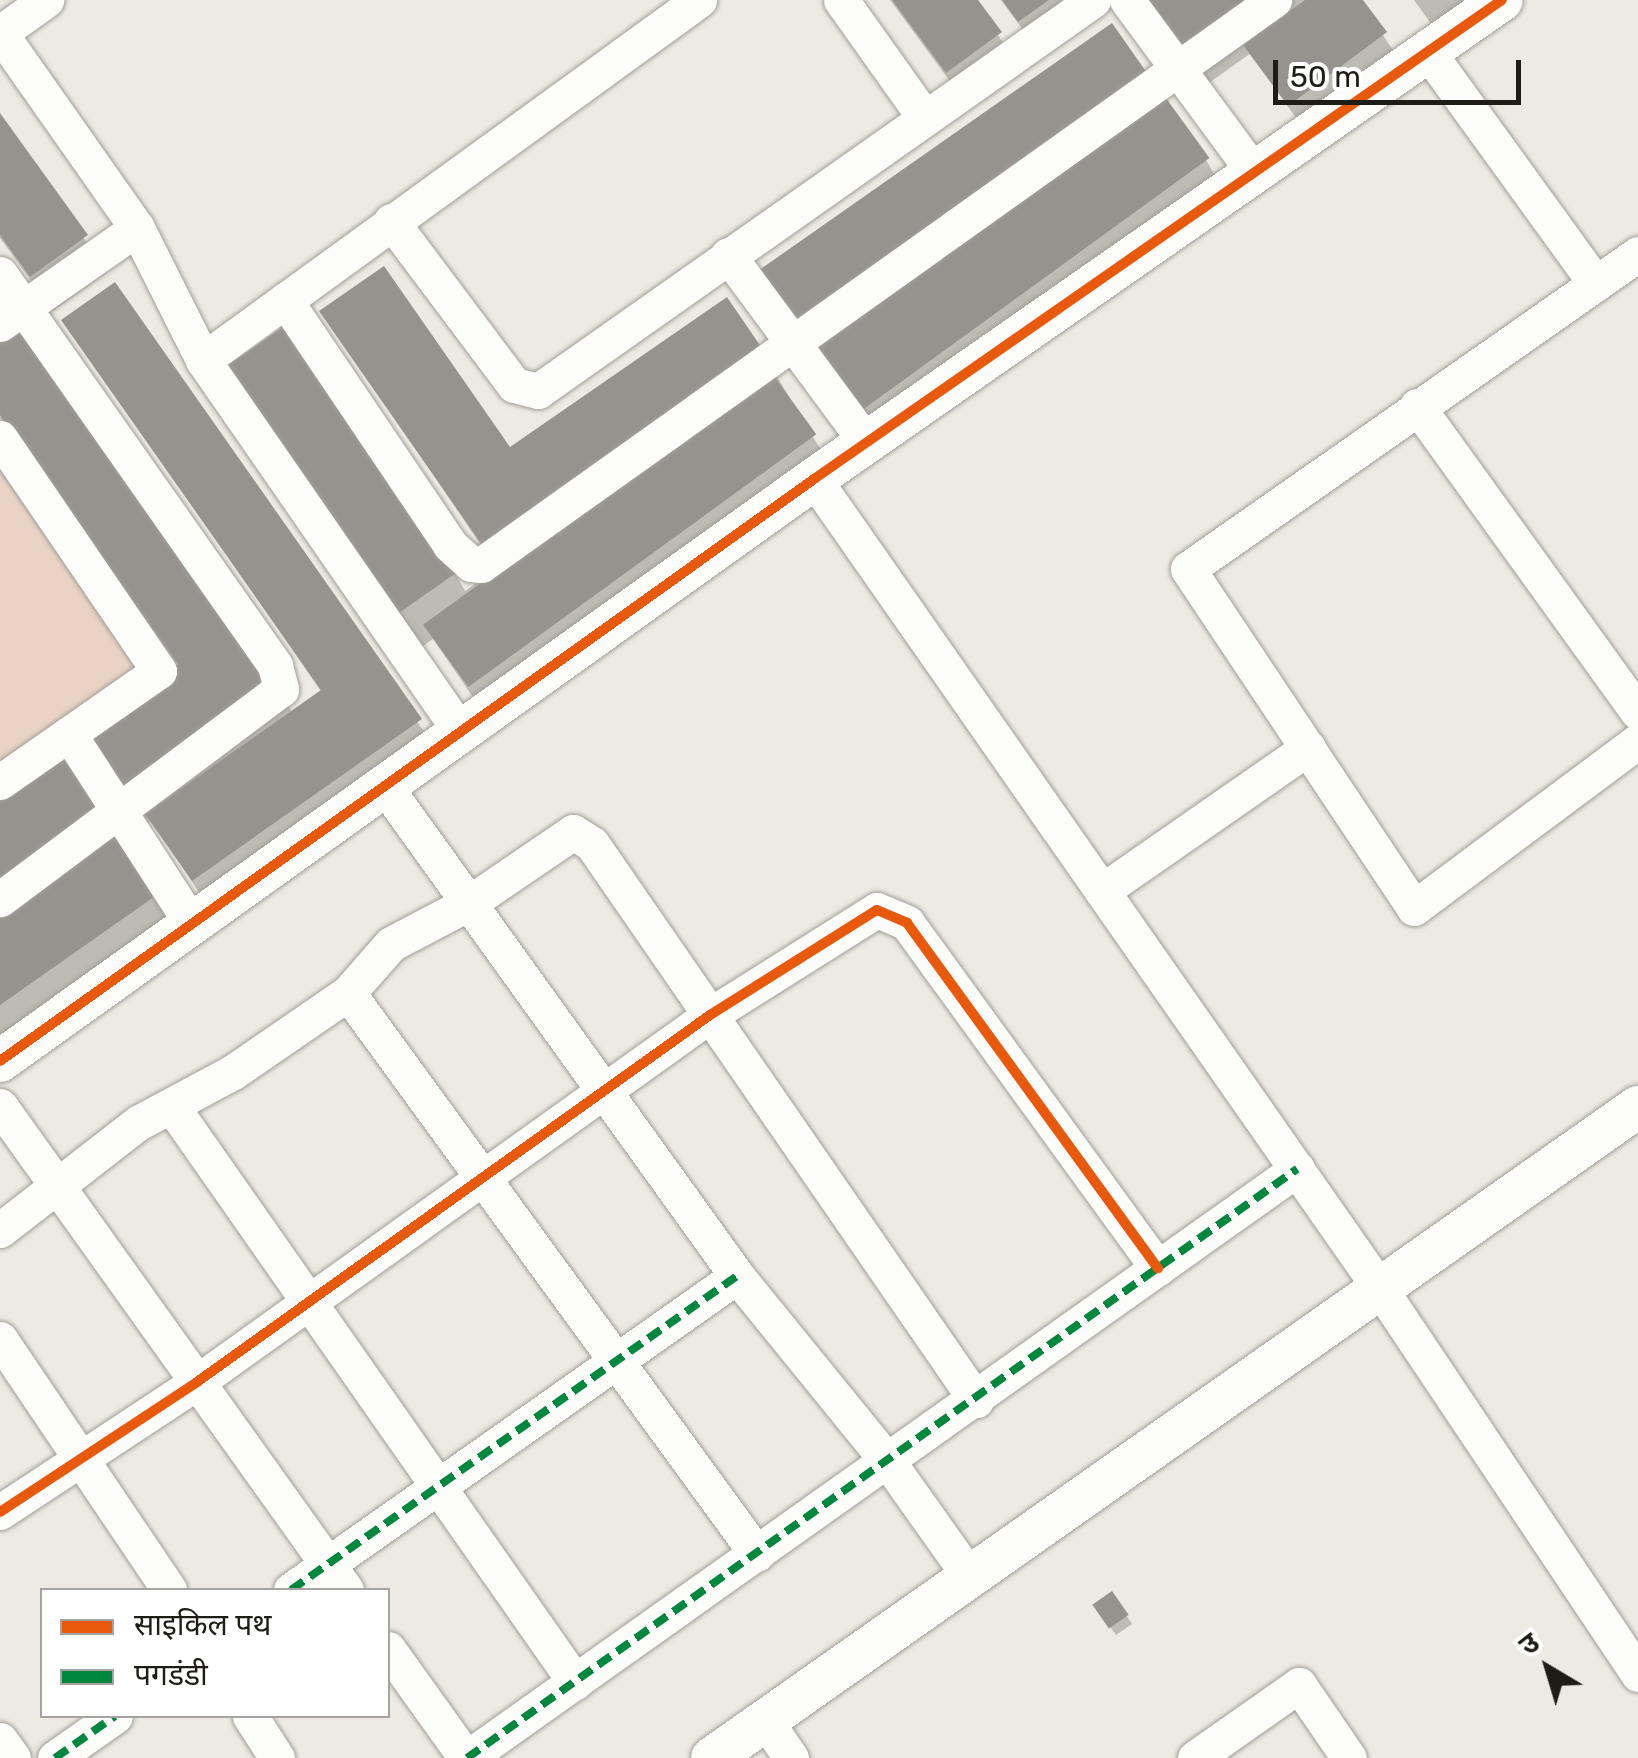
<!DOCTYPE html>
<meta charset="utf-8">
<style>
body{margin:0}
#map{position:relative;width:1638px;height:1758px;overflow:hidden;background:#eceae2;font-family:Rubik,"Noto Sans Devanagari",sans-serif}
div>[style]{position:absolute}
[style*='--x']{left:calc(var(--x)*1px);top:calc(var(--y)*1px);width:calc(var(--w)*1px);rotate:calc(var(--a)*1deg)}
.green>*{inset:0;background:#ead3c4}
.shadow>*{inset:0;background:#0003}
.building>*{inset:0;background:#96938e;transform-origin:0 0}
.roads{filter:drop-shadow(0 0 2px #a09e98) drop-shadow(0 0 2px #a09e98)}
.minor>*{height:35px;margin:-17.5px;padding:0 17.5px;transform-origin:17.5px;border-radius:17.5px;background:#fcfcfb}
.tertiary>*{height:42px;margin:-21px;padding:0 21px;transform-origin:21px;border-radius:21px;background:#fcfcfb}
.quiet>*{height:8px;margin-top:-4px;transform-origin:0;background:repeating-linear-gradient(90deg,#00873e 0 15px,transparent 0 23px)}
.cycleway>*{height:10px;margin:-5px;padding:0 5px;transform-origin:5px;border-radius:5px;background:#e8590c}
span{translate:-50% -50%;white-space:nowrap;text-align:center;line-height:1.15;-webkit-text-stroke:10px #fff;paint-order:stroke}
.legend{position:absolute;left:40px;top:1588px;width:350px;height:130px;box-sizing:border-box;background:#fff;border:2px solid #a5a4a2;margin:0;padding:12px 18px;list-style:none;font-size:30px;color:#1e1c17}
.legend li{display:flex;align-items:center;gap:20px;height:50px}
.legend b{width:50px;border:2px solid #a5a4a2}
.north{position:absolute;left:1498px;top:1618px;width:100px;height:100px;-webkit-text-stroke:8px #fff;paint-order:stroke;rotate:322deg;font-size:28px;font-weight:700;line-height:40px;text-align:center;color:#1e1c17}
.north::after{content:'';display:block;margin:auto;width:35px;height:45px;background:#1e1c17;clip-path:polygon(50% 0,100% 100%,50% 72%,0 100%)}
.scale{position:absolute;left:1273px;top:60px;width:248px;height:45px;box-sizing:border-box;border:5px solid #1e1c17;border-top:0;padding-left:12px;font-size:30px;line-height:35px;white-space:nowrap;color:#1e1c17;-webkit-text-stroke:8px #fff;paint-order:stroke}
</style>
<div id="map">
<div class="green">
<i style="clip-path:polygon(0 465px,136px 669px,0 769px)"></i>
</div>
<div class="shadow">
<i style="clip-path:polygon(890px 0,975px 0,1015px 61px,963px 99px)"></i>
<i style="clip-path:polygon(1001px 0,1080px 0,1036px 48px)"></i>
<i style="clip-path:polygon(1147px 0,1360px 0,1400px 61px,1305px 131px,1251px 53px,1206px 85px)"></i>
<i style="clip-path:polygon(1414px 0,1502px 0,1445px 43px)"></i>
<i style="clip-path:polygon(0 117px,107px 272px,53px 311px,0 238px)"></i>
<i style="clip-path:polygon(1206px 160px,1227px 196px,879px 442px,835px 380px)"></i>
<i style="clip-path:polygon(115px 286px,441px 756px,214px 915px,152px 821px,142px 828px,103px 773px,178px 667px,0 418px,0 291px,293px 713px,322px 693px,65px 320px)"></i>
<i style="clip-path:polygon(323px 312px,509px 451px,766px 358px,834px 472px,488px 719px,433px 639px,420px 648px,249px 404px,455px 573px,465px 591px,497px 569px)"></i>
<i style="clip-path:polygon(0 793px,100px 814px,180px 929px,0 1055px)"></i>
<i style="clip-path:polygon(1112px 1594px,1132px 1624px,1116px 1635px,1101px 1614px)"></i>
</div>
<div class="building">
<i style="clip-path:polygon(892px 0,978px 0,1002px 32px,946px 73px)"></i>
<i style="clip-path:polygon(1002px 0,1049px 0,1018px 22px)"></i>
<i style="clip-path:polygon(1146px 0,1253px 0,1184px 51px)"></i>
<i style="clip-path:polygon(1305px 0,1363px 0,1387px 32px,1288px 106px,1243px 45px)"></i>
<i style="left:1112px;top:23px;width:72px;height:433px;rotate:55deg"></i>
<i style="left:1163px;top:94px;width:79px;height:432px;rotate:54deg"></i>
<i style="clip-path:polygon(0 113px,88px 235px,30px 277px,0 235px)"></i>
<i style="clip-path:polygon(384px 266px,510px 447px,727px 297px,768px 357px,487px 552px,319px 311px)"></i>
<i style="clip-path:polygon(115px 282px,422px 719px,192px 881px,145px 814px,321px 690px,61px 320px)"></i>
<i style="clip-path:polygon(22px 324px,277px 680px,120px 793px,79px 736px,178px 664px,0 415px,0 340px)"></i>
<i style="left:284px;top:326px;width:301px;height:72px;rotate:55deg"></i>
<i style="left:771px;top:372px;width:77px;height:430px;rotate:54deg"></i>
<i style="clip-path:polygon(58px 750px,102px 812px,0 884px,0 790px)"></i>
<i style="clip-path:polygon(120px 832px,161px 892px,0 1005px,0 916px)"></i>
<i style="left:1112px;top:1591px;width:29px;height:24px;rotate:55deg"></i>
</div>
<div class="roads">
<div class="minor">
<i style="--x:841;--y:0;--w:145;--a:54.6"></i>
<i style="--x:1127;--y:0;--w:214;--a:53.6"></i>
<i style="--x:0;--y:33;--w:238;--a:54.9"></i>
<i style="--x:137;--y:228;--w:148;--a:63.4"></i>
<i style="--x:203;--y:360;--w:453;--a:55.3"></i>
<i style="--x:0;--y:33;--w:57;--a:-35.7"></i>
<i style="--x:1428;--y:52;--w:286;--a:54.1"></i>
<i style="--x:391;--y:221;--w:205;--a:53.1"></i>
<i style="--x:514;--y:385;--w:25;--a:14"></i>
<i style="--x:538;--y:391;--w:679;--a:-35.16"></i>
<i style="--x:1638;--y:254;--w:549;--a:145.01"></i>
<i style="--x:1188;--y:569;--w:407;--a:56.3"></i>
<i style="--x:1414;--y:908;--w:279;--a:-36.7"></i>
<i style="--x:728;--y:255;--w:232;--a:53.6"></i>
<i style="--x:0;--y:274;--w:479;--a:54.9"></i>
<i style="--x:275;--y:666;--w:24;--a:75"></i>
<i style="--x:281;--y:689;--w:351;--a:143.2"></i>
<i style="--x:285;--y:300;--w:295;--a:56"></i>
<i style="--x:450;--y:545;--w:28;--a:42"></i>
<i style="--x:471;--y:564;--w:10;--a:6"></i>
<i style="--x:481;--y:565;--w:974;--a:-35.47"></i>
<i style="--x:0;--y:324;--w:167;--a:-35"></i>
<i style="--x:203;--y:360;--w:613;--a:-35.97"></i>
<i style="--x:1417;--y:406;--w:377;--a:54.2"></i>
<i style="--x:0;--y:438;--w:282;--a:55.7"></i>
<i style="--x:159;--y:671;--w:194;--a:145.1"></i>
<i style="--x:814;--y:479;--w:986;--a:55.04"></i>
<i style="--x:1379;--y:1287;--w:466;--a:56.2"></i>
<i style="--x:69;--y:734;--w:226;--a:57.1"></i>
<i style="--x:386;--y:788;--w:601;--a:54.27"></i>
<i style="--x:737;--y:1276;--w:241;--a:50.9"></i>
<i style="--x:889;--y:1463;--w:136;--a:54.6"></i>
<i style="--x:1102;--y:891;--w:251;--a:-34.8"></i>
<i style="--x:348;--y:993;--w:694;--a:53.91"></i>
<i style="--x:0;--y:1106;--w:595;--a:54.44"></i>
<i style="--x:173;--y:1108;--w:701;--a:54.99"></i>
<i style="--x:0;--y:1230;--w:175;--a:-37.8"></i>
<i style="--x:138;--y:1123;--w:108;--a:-28.2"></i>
<i style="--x:233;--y:1072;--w:140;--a:-34.5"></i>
<i style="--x:348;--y:993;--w:65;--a:-48.7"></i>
<i style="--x:391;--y:944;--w:88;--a:-27.7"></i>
<i style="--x:469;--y:903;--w:126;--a:-34.3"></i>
<i style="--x:573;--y:832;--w:22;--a:32"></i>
<i style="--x:592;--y:844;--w:676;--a:55.37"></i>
<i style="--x:0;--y:1339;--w:303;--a:56"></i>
<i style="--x:0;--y:1512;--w:236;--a:-33.4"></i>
<i style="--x:197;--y:1382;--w:631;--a:-35.58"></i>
<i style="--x:710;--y:1015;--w:197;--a:-32.2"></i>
<i style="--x:877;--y:910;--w:33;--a:23"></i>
<i style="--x:907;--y:923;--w:427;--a:54"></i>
<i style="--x:291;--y:1590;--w:545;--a:-35.15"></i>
<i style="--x:388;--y:1649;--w:134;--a:54.4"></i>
<i style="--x:250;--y:1716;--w:50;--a:57.3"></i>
<i style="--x:766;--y:1721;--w:45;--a:56"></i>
<i style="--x:0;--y:1740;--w:22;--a:54"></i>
<i style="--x:55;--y:1758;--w:73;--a:-35"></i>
<i style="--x:467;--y:1758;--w:1018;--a:-35.36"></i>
<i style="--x:1195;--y:1758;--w:127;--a:-35.1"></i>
<i style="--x:1299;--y:1685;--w:88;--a:55.6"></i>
</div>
<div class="tertiary">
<i style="--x:0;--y:1061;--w:1001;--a:-35.56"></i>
<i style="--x:814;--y:479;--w:838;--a:-34.85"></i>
<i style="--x:712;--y:1758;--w:1132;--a:-35.11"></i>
</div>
</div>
<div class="quiet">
<i style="--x:291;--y:1590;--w:545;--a:-35.15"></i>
<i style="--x:55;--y:1758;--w:73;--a:-35"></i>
<i style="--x:467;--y:1758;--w:1018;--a:-35.36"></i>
</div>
<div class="cycleway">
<i style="--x:0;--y:1061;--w:1001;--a:-35.56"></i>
<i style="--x:814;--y:479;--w:838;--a:-34.85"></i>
<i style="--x:0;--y:1512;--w:236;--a:-33.4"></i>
<i style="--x:197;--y:1382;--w:631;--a:-35.58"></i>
<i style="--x:710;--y:1015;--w:197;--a:-32.2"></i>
<i style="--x:877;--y:910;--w:33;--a:23"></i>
<i style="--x:907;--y:923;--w:427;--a:54"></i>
</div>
<ul class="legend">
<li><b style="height:12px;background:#e8590c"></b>साइकिल पथ</li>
<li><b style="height:12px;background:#00873e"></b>पगडंडी</li>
</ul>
<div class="north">उ</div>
<div class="scale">50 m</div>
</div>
